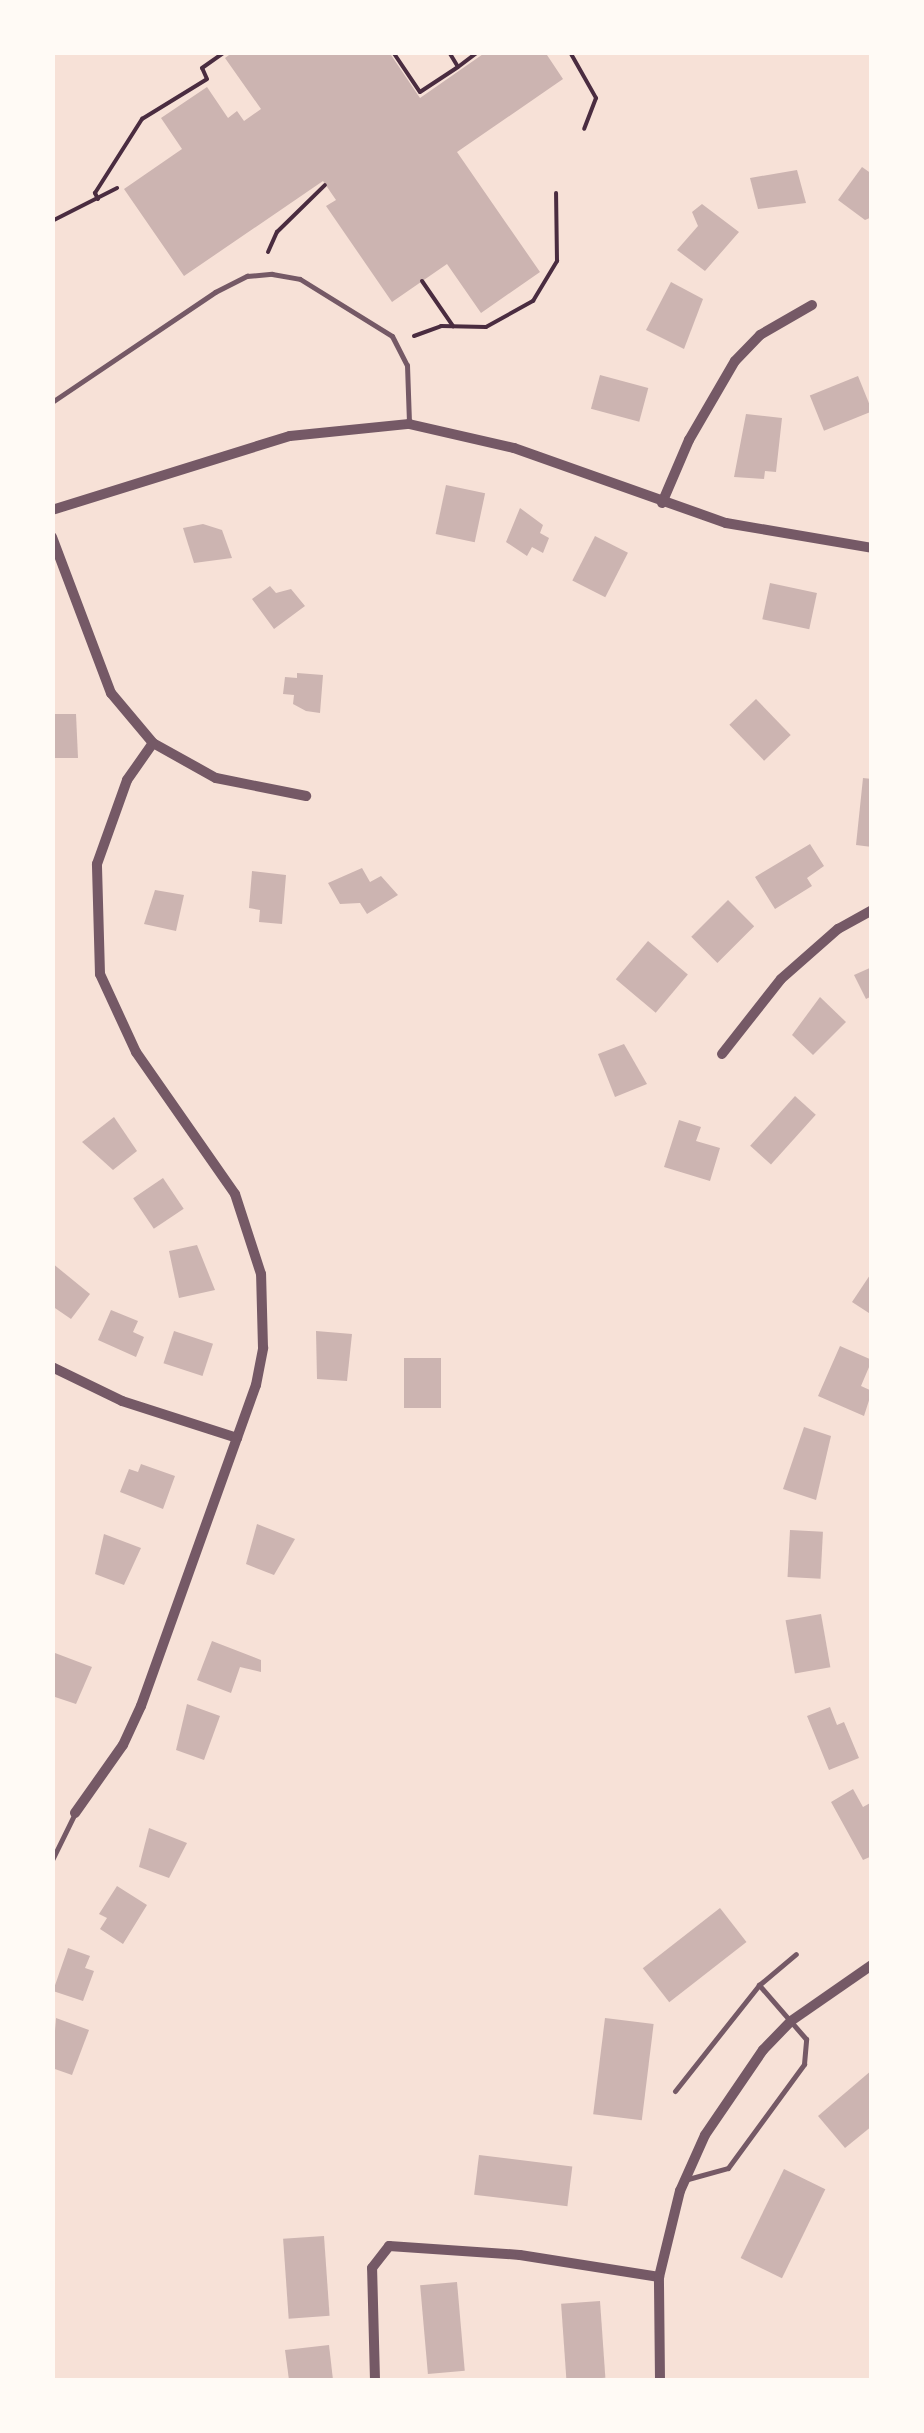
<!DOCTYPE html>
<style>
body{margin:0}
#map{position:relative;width:924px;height:2433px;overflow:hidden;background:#f7e1d7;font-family:Ubuntu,sans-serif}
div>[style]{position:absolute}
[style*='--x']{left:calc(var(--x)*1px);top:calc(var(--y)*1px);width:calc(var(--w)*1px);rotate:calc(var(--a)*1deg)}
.building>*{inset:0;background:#ccb4b1;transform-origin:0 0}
.path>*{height:4px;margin:-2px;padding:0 2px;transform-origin:2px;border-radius:2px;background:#4a2c40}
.service>*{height:5px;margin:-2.5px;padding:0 2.5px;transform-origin:2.5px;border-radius:2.5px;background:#755966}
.minor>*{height:10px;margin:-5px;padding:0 5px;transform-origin:5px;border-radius:5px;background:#755966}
span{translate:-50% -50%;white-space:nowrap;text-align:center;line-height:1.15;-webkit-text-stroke:10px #fffaf5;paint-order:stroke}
.frame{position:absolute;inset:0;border:55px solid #fffaf5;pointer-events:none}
</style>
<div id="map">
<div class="building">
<i style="clip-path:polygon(233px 52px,389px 52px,420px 98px,486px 52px,545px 52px,563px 79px,457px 152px,540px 272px,481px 313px,447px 264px,392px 302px,326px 206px,336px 200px,323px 181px,184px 276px,124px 189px,182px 149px,161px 118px,207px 87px,228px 118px,237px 111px,244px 121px,261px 109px,225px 58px)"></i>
<i style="clip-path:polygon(862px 167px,872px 174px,872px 217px,865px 220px,838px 200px)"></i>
<i style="clip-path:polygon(797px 170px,806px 203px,758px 209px,750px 178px)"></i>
<i style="clip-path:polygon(702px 204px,739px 232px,705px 271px,677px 250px,698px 226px,692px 212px)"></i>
<i style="clip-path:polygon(671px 282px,703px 299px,684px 349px,646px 330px)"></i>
<i style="left:600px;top:375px;width:50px;height:35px;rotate:15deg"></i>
<i style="left:858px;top:376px;width:38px;height:52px;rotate:68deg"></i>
<i style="clip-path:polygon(746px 414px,782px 418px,776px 472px,765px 471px,764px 479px,734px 477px)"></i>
<i style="left:446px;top:485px;width:40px;height:50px;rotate:12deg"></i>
<i style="clip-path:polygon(520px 508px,543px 525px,540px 533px,549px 538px,543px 553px,532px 547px,527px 556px,506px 542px)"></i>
<i style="clip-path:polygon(203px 524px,222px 530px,232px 558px,194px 563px,183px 528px)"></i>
<i style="left:595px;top:536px;width:37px;height:50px;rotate:27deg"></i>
<i style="left:770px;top:583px;width:48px;height:37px;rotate:12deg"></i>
<i style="clip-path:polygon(270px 586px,276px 593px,291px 589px,305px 606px,274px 629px,252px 599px)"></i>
<i style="clip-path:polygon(297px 673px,323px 675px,320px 713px,306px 711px,293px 704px,294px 695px,283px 694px,285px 677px,297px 678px)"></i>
<i style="left:756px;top:699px;width:50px;height:37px;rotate:46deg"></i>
<i style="clip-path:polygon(54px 714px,76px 714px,78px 758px,52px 758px)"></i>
<i style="clip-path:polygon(863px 778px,872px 779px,872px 847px,856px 845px)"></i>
<i style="clip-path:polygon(810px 844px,824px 866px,807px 878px,812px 886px,775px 909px,755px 877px)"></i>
<i style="clip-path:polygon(362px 868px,370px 882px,381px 876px,398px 895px,367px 914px,360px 903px,340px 904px,328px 883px)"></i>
<i style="clip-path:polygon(252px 871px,286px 875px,282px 924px,259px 922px,260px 910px,249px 908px)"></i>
<i style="clip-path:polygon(155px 890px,184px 895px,176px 931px,144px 924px)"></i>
<i style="left:728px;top:900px;width:37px;height:52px;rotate:45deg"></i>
<i style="left:648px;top:941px;width:52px;height:50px;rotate:40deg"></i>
<i style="clip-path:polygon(872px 967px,872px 996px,866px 999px,854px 975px)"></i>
<i style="clip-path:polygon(820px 997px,846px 1022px,813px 1055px,792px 1035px)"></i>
<i style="clip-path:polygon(624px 1044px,647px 1084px,615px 1097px,598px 1054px)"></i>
<i style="left:795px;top:1096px;width:28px;height:67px;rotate:42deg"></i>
<i style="clip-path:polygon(114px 1117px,137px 1151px,113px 1170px,82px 1142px)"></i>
<i style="clip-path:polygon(679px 1120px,701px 1127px,696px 1141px,720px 1148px,710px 1181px,664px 1167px)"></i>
<i style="left:163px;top:1178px;width:37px;height:36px;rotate:56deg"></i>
<i style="clip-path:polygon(197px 1245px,215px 1290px,179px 1298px,169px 1251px)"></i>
<i style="clip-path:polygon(52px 1263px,90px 1294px,71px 1319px,52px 1306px)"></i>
<i style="clip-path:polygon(872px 1272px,872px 1315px,852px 1302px)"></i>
<i style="clip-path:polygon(111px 1310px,138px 1321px,133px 1332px,144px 1337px,136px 1357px,98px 1340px)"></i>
<i style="left:174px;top:1331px;width:41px;height:34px;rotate:18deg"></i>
<i style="clip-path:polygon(316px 1331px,352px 1334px,347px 1381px,317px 1379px)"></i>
<i style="clip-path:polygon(840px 1346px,872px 1360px,861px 1386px,872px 1391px,864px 1416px,818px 1396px)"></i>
<i style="left:404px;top:1358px;width:37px;height:50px"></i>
<i style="clip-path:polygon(804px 1427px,831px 1436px,816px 1500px,783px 1489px)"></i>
<i style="clip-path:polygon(141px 1464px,175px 1476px,163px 1509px,120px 1492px,129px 1469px,138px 1472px)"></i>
<i style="clip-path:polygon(257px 1524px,295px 1539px,274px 1575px,246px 1564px)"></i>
<i style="left:790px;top:1530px;width:33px;height:47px;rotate:3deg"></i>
<i style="clip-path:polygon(104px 1534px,141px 1548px,124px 1585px,95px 1574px)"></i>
<i style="left:821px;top:1614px;width:54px;height:36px;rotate:80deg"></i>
<i style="clip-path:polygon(212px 1641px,261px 1660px,261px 1672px,240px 1667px,231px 1693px,197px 1680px)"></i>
<i style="clip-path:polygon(55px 1653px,92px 1667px,76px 1704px,52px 1696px)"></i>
<i style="clip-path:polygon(187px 1704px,220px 1716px,204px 1760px,176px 1750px)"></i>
<i style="clip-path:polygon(830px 1707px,837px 1725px,844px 1722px,859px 1758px,829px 1770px,807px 1716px)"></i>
<i style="clip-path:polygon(853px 1789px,863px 1807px,872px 1802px,872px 1856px,863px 1860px,831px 1802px)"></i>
<i style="clip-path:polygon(149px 1828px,187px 1843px,169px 1878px,139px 1867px)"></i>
<i style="clip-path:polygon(117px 1886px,147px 1905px,123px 1944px,100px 1929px,107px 1918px,99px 1914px)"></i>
<i style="left:720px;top:1908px;width:43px;height:98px;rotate:52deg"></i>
<i style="clip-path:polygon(68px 1948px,90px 1956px,85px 1968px,94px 1971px,83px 2001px,53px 1991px)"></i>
<i style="clip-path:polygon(56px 2018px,89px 2030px,72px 2075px,52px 2068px)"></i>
<i style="left:605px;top:2018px;width:49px;height:97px;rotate:7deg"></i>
<i style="clip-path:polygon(872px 2070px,872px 2126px,845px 2148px,818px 2116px)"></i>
<i style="left:479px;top:2155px;width:94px;height:40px;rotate:7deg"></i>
<i style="left:784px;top:2169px;width:46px;height:99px;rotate:26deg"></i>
<i style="left:324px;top:2236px;width:80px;height:41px;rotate:86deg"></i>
<i style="left:457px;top:2282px;width:89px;height:37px;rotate:85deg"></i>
<i style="left:600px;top:2301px;width:77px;height:39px;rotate:86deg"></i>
<i style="clip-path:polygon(329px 2345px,333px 2380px,289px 2380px,285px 2350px)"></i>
</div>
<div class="path">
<i style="--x:393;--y:52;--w:48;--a:56"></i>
<i style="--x:420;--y:92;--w:45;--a:-33.3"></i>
<i style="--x:449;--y:52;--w:17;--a:59"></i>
<i style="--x:458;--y:67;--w:25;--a:-37"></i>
<i style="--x:570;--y:52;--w:53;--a:60.5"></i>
<i style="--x:596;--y:98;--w:33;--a:111"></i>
<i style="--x:98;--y:199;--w:7;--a:-117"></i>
<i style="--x:95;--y:193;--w:88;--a:-57.6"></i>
<i style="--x:142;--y:119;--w:76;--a:-31.6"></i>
<i style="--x:207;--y:79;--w:12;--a:-114"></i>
<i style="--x:202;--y:68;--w:28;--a:-35"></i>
<i style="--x:52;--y:221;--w:73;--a:-26.9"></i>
<i style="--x:268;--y:252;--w:22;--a:-66"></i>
<i style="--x:277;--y:232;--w:67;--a:-44.4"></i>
<i style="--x:422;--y:281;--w:55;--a:55.4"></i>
<i style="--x:414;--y:336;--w:29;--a:-20"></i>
<i style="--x:441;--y:326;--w:45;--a:1.3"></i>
<i style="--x:486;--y:327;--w:54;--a:-29"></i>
<i style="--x:533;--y:301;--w:47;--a:-59"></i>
<i style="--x:557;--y:261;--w:68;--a:-90.8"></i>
</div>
<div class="service">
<i style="--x:52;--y:402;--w:197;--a:-34"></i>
<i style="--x:215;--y:292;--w:36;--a:-27"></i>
<i style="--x:247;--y:276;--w:25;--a:-5"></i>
<i style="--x:272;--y:274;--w:28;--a:10"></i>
<i style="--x:300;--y:279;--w:108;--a:31.8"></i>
<i style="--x:392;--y:336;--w:33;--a:63"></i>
<i style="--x:407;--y:365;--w:56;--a:88"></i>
<i style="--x:52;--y:1860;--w:50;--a:-63.9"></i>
<i style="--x:675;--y:2091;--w:135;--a:-51.6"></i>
<i style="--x:688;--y:2179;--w:41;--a:-15.4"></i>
<i style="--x:728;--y:2168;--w:129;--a:-53.8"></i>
<i style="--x:804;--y:2064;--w:25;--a:-85"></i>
<i style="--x:806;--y:2039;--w:72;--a:-131"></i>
<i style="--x:759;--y:1985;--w:48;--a:-40"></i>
</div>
<div class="minor">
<i style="--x:662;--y:503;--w:69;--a:-66.8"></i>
<i style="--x:689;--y:440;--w:91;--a:-59.8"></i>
<i style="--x:735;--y:361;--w:36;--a:-46"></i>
<i style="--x:760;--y:335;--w:60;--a:-30"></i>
<i style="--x:52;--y:510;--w:249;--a:-17.3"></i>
<i style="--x:290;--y:436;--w:120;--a:-5.8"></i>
<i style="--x:409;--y:424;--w:108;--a:12.9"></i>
<i style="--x:514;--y:448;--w:225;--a:19.5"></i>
<i style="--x:726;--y:523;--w:148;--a:9.7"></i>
<i style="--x:52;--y:537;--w:167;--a:69.3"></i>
<i style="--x:111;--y:693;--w:65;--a:50"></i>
<i style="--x:153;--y:743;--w:72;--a:29.1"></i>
<i style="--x:216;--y:778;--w:92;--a:11.3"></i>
<i style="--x:722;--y:1054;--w:95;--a:-51.8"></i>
<i style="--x:781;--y:979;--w:76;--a:-41.3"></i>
<i style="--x:838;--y:929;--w:39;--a:-29"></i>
<i style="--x:52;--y:1367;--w:78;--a:25.9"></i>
<i style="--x:122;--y:1401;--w:121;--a:17.8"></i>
<i style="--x:75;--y:1813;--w:83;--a:-54.8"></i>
<i style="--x:123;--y:1745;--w:43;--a:-65.2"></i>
<i style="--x:141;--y:1706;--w:341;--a:-70.3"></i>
<i style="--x:256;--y:1385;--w:38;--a:-79"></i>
<i style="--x:263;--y:1348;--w:74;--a:-91.5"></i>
<i style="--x:261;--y:1274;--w:84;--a:-108"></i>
<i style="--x:235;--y:1194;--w:173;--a:-124.9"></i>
<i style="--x:136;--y:1052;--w:86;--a:-114.8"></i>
<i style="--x:100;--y:974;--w:110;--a:-91.6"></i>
<i style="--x:97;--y:864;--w:89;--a:-70.3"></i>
<i style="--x:127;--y:780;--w:45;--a:-54.9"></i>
<i style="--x:375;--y:2380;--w:112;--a:-91.5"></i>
<i style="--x:372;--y:2268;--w:28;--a:-52"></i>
<i style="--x:389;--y:2246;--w:131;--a:3.9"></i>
<i style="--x:520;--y:2255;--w:141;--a:9"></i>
<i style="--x:660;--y:2380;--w:103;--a:-90.6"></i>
<i style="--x:659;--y:2277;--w:89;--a:-76.3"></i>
<i style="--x:680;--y:2191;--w:61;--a:-65.9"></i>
<i style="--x:705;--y:2135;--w:103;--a:-55.7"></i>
<i style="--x:763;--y:2050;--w:40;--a:-46"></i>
<i style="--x:791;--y:2021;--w:98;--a:-34.7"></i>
</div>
<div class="frame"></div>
</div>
